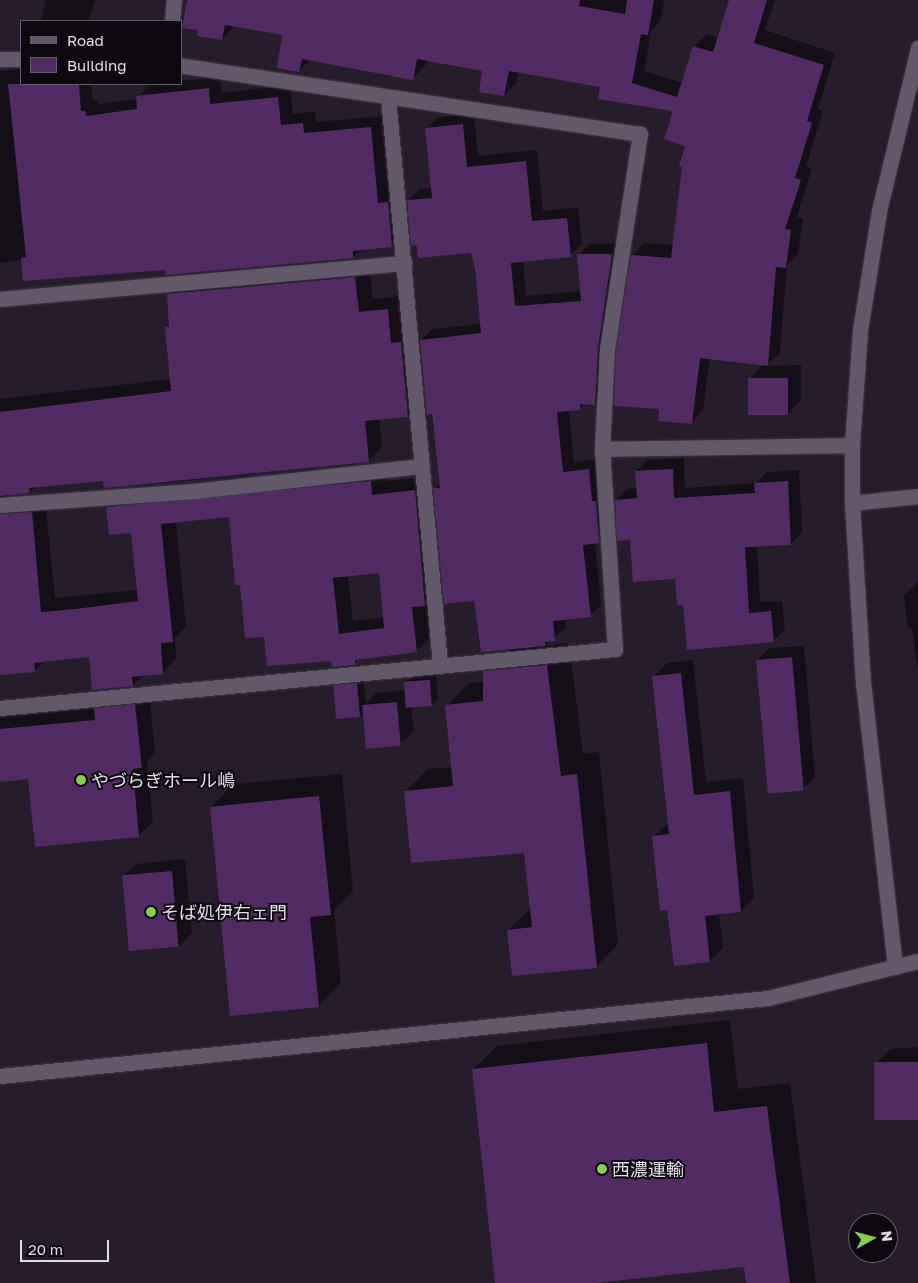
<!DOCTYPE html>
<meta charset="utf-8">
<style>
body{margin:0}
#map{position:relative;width:918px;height:1283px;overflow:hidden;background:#261c2c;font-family:"Golos Text","Noto Sans JP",sans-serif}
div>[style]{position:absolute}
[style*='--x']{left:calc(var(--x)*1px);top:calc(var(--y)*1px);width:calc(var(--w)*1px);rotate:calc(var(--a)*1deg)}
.shadow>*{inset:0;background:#0007}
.building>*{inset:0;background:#522b65;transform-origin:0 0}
.roads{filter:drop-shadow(0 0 1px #423a47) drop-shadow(0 0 1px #423a47)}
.minor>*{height:15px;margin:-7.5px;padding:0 7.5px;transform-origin:7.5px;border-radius:7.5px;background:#63586a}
.dots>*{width:14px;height:14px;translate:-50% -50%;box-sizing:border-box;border:2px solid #0d080f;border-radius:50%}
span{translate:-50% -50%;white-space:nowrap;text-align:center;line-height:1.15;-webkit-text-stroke:4px #0d080f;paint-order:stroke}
.poi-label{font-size:18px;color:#e3dde7}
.left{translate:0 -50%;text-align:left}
.legend{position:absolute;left:20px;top:20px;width:162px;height:65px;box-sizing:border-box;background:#0d080f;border:1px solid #635d65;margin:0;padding:6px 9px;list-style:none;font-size:15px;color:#e3dde7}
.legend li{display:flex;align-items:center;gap:10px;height:25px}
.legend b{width:25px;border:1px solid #635d65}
.north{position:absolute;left:848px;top:1213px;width:50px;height:50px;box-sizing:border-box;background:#0d080f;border:1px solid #635d65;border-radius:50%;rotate:83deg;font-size:14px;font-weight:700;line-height:20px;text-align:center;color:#e3dde7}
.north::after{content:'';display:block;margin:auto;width:18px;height:22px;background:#88cf4a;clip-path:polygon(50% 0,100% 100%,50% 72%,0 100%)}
.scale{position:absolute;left:20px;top:1240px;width:89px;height:22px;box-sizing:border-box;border:2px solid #e3dde7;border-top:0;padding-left:6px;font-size:15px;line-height:18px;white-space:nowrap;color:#e3dde7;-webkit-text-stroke:4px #0d080f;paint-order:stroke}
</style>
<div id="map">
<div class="shadow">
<i style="clip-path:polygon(46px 0,95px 0,89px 21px,41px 21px)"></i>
<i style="clip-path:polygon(188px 0,664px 0,660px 22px,651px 31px,644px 71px,683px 83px,694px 47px,707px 34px,719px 38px,730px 0,775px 0,765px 30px,835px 53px,818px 109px,823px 111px,806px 166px,812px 168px,797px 217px,803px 218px,798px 254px,787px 265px,780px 353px,766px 366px,801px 365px,801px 400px,788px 414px,750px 379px,764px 364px,710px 358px,703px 410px,691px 423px,660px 408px,632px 256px,644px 243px,674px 245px,687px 145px,674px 110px,601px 86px,518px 71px,516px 83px,504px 95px,484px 70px,426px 60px,425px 66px,412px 79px,310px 60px,299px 70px,284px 34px,234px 26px,222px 39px,199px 29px)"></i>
<i style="clip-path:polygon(21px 69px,21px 84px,91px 84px,93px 100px,97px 100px,98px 104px,137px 99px,149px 84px,181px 84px,181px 81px,220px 77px,222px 93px,290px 85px,293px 114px,315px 111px,316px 122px,382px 116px,404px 234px,392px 246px,361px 249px,353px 257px,166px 268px,22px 260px,0 263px,0 71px)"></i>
<i style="clip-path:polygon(474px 114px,478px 156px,537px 150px,543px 211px,578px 207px,582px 244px,570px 255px,523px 260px,526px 296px,581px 291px,578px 255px,589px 244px,623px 243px,605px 393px,594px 404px,585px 403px,579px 409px,569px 410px,574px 462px,600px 459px,609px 531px,595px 542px,601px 605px,590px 616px,565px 619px,566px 628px,544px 646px,569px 643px,583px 754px,599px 752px,618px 944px,596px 967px,508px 930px,531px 908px,526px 851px,405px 792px,428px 769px,452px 767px,447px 706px,469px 683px,483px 682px,485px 672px,508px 649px,475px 599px,435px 489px,441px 483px,421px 340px,432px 329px,481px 324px,472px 251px,418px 244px,408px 201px,419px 189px,432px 188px,426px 129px,438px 117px)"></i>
<i style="clip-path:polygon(evenodd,369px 263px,373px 299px,402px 296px,421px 402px,407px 416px,379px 418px,382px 447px,368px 461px,193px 480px,105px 487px,104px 480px,36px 486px,29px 492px,7px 495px,14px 501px,45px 499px,55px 598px,138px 590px,132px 531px,107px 507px,121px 493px,384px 468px,386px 481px,428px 477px,439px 590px,427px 602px,430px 637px,416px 651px,360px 658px,355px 663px,332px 660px,265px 635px,241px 583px,230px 516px,176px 522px,186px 627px,175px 638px,176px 659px,162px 673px,143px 675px,133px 685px,90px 656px,45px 661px,34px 671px,0 670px,0 399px,171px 379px,166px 328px,170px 323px,168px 294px,182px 280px,369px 263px,381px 572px,385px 617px,353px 621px,348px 575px,381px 572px)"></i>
<i style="clip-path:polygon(684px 458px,685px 488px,756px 483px,767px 472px,799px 470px,802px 532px,791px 544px,757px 545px,760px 602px,782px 601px,785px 630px,773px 641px,684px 603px,676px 577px,631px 539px,616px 500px,627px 489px,637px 488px,636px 472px,647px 460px)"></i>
<i style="clip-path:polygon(917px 582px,918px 582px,918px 671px,912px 628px,908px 628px,904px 596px)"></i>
<i style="clip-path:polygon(804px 646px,815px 778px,803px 789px,768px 793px,758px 660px,769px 648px)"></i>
<i style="clip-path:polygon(693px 660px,706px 782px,743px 778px,754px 898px,741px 911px,719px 913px,723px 948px,710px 961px,668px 909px,653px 837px,669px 823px,654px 677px,667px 663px)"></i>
<i style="clip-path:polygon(436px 674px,438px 699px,432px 705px,411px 707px,414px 731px,400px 744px,364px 712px,360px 716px,335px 686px,341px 680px,363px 677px,366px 704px,376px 693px,406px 690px,405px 683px,411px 677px)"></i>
<i style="clip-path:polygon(149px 691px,155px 753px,147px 761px,153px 822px,139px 835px,29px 778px,0 780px,0 717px,97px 708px,109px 695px)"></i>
<i style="clip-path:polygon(342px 774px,353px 891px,334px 910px,341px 983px,318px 1006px,211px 807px,234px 784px)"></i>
<i style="clip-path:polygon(185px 859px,192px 933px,179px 946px,123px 877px,136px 864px)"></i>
<i style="clip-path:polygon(730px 1020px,738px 1089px,790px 1083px,816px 1283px,747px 1283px,745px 1265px,583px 1283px,497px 1283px,473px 1070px,497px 1046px)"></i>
<i style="clip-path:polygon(918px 1047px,918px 1119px,875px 1064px,891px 1049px)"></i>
</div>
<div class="building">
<i style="clip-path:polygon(187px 0,580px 0,579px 6px,625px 14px,627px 0,654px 0,648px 35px,641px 34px,632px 83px,677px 97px,693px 46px,713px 52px,729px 0,767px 0,754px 43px,824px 65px,807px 121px,812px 123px,795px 178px,801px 180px,785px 229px,791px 230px,786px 268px,776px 267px,768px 366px,700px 358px,692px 424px,658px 421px,659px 409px,614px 406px,616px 350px,631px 255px,671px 258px,682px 167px,679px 166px,685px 146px,664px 139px,673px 111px,598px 99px,600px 87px,509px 71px,504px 96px,479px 92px,482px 71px,417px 59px,413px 80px,302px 59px,299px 72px,277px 68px,282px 35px,225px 25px,222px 40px,197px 36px,198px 30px,182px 28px)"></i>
<i style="clip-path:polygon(8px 84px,79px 84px,81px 111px,85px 111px,86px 116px,137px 109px,136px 96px,209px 88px,210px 104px,278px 97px,281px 125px,303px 123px,304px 133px,371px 127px,378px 203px,388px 202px,392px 247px,353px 251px,353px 258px,165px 275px,165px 270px,23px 281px,21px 258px,26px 257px)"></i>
<i style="clip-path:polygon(463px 124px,467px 167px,526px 161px,532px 221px,567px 218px,571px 257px,511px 263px,515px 306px,581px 301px,577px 254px,612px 254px,598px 348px,595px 405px,580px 404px,580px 410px,557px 412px,563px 472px,589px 469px,592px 501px,596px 501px,599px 543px,583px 545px,591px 617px,553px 621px,555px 641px,545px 642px,545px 646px,481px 652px,474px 601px,444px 604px,433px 488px,440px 488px,432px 414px,427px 415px,420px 340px,481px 333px,475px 270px,471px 253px,418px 258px,417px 245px,411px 246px,407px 200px,432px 198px,425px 128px)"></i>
<i style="clip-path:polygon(355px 277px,359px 312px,388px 309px,391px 343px,401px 342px,408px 417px,365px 421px,369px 462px,104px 488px,103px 481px,29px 488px,30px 493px,0 496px,0 412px,171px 391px,165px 327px,169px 327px,167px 294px)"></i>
<i style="left:748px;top:378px;width:40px;height:37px"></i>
<i style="clip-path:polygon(673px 469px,674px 498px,755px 493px,754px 483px,788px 481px,791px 545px,745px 547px,749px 613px,771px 611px,774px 642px,687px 650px,683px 605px,677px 605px,675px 579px,633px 582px,630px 540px,617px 541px,615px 500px,637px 498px,635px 471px)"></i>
<i style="clip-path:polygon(evenodd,371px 481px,372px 495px,415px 490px,425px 606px,412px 607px,417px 652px,355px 660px,355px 665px,332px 667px,331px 661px,267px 666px,264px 637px,245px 638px,240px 585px,235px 585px,229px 517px,161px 524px,173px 642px,161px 643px,163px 674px,132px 677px,133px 686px,92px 690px,89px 657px,34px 663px,35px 672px,0 675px,0 514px,32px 512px,41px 612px,75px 609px,138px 601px,131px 533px,109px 535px,106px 507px,371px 481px,379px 573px,384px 628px,339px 634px,333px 578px,379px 573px)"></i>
<i style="left:792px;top:657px;width:134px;height:36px;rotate:85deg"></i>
<i style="clip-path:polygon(547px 665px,561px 776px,577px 774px,597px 968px,512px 976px,507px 930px,532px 927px,524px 853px,411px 863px,404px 791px,453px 786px,445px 705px,483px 701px,483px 671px)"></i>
<i style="clip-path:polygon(681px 673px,694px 795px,730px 791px,741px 912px,705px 916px,710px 962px,674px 966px,667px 910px,660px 911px,652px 836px,669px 834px,652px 676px)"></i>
<i style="left:430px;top:680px;width:26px;height:26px;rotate:86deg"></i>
<i style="left:357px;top:683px;width:34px;height:24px;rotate:85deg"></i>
<i style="left:397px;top:702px;width:44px;height:35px;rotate:85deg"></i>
<i style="clip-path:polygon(135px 704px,142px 768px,133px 769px,139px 837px,35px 847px,28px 779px,0 782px,0 729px,95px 720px,94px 708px)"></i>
<i style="clip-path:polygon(319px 796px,331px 915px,310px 917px,319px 1007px,230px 1016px,210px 807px)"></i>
<i style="left:172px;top:871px;width:76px;height:50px;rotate:85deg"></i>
<i style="clip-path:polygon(707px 1043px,714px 1112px,767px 1106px,790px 1283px,746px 1283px,744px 1267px,595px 1283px,495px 1283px,472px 1069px)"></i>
<i style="left:918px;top:1062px;width:58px;height:44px;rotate:90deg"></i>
</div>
<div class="roads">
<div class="minor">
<i style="--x:172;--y:21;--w:21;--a:-85"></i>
<i style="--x:0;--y:59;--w:21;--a:0"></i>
<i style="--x:388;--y:97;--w:569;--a:84.76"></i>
<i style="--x:0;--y:299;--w:406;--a:-5.1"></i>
<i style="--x:602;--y:449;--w:250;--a:-0.9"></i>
<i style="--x:852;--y:503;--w:66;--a:-6.1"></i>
<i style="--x:0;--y:505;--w:195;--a:-4.1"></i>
<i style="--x:194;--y:491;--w:229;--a:-6.3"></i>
<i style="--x:0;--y:708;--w:618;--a:-5.48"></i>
<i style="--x:615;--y:649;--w:200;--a:-93.7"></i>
<i style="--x:602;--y:449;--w:100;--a:-87.1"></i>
<i style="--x:607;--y:349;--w:218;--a:-81.3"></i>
<i style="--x:640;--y:134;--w:464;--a:-171.5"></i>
<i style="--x:895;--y:967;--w:286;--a:-96.4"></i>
<i style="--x:863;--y:683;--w:180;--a:-93.5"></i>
<i style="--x:852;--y:503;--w:58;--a:-90"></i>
<i style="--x:852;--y:445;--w:115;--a:-86"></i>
<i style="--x:860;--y:330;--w:121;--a:-80.9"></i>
<i style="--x:879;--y:211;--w:168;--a:-76.5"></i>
<i style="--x:0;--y:1076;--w:772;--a:-5.8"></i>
<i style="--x:768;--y:998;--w:154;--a:-13.9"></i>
</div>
</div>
<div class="dots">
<i style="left:81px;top:780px;background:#88cf4a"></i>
<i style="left:151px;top:912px;background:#88cf4a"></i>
<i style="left:602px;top:1169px;background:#88cf4a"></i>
</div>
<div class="poi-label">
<span class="left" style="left:91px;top:780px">やづらぎホール嶋</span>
<span class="left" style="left:161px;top:912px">そば処伊右ェ門</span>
<span class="left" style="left:612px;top:1169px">西濃運輸</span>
</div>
<ul class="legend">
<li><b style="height:6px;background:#63586a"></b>Road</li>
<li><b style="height:14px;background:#522b65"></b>Building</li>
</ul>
<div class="north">N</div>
<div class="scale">20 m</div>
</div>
